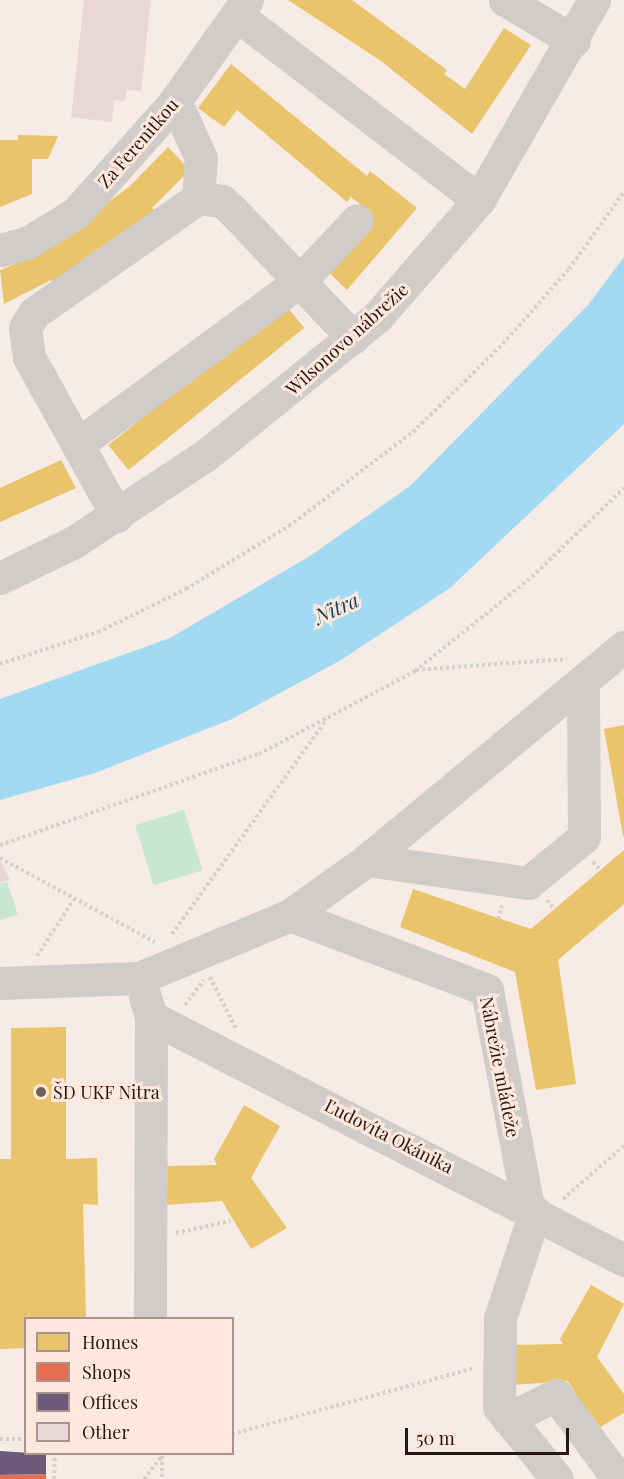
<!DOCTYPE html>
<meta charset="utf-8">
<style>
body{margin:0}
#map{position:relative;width:624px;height:1479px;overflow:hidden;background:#f6ebe5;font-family:"Playfair Display",serif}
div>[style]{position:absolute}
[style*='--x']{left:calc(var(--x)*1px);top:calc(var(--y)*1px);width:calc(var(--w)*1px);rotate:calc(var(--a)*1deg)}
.green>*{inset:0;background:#c7e7d2;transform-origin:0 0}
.water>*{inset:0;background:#a1daf2}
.homes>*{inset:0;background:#e9c46a;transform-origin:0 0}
.shops>*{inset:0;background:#e76f51}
.offices>*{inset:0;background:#6d597a}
.building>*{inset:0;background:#e9d6d9}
.path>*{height:4px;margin-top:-2px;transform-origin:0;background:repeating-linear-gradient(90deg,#d4d1ce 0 3px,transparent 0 6px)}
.minor>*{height:33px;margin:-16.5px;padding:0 16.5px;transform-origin:16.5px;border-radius:16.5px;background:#d0ccca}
.dots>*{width:16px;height:16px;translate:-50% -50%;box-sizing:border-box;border:3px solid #fee8dd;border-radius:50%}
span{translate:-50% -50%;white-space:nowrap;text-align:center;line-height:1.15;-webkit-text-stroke:6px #fee8dd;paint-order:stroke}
.street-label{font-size:18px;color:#241811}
.poi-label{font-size:18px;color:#241811}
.left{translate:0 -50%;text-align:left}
.water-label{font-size:20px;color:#124458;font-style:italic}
.legend{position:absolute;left:24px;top:1317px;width:210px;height:138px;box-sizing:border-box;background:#fee8dd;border:2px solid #a7958b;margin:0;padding:8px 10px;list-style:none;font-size:18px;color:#241811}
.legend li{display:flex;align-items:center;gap:12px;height:30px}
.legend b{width:30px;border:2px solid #a7958b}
.scale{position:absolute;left:405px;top:1428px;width:164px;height:27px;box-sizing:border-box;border:3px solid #241811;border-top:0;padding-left:8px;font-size:18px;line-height:21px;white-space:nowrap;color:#241811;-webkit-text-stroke:4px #fee8dd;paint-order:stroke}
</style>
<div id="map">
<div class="green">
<i style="left:184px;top:810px;width:63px;height:51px;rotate:73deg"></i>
<i style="clip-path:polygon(7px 882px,18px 915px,0 920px,0 884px)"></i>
</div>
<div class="water">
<i style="clip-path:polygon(624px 257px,624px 424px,450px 588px,341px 660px,232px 719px,95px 773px,0 800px,0 699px,170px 638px,310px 556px,410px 486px,588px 305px)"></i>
</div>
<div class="homes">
<i style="clip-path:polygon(288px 0,352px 0,447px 70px,444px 74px,465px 89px,504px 28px,531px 45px,472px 134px,381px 61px)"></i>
<i style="clip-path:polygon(231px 64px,367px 176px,370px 171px,417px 208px,347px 290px,324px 268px,371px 213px,351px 197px,347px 202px,237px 110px,224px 127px,198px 108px)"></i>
<i style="clip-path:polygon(18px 135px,58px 136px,48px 159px,32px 159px,32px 194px,0 207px,0 140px,18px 140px)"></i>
<i style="clip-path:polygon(168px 147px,190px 170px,152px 208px,156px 211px,53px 284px,51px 280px,4px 304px,0 270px,39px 254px,130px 186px)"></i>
<i style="left:284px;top:303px;width:32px;height:226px;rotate:51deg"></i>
<i style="clip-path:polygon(61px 460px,76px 488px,0 522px,0 488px)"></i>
<i style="clip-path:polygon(624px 725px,624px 836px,623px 836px,604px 729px)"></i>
<i style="clip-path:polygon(624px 850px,624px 904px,558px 960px,576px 1084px,536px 1090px,515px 972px,400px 927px,413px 889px,531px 929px)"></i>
<i style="clip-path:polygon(66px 1027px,66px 1159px,97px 1158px,98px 1205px,83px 1204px,86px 1318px,26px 1318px,26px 1348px,0 1349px,0 1159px,11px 1159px,11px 1028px)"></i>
<i style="clip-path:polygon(244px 1105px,280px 1126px,251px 1178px,287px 1228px,251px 1249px,222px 1201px,166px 1205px,165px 1166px,217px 1165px,214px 1159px)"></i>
<i style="clip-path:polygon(591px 1285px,624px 1304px,597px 1357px,624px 1394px,624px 1413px,597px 1429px,568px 1381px,512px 1385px,511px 1345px,563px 1344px,560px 1339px)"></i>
</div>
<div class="shops">
<i style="clip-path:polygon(46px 1474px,46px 1479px,0 1479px,0 1475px)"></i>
</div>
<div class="offices">
<i style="clip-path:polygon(0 1451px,46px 1454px,46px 1474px,0 1475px)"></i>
</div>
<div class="building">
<i style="clip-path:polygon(84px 0,151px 0,141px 91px,127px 90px,125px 101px,114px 100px,112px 122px,71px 117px)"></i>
<i style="clip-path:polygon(0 860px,10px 880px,0 883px)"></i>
</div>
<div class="path">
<i style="--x:0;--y:664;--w:103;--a:-18.1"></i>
<i style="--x:98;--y:632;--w:98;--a:-26"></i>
<i style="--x:186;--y:589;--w:121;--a:-31.5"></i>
<i style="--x:289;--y:526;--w:156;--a:-37.2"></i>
<i style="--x:413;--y:432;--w:126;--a:-44.4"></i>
<i style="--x:503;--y:344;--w:100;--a:-48.7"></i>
<i style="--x:569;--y:269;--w:95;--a:-54.5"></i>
<i style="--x:416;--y:670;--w:151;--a:-4.2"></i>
<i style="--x:0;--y:845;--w:275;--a:-19.4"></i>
<i style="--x:259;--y:754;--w:177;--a:-28"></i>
<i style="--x:415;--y:671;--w:150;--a:-38.8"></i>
<i style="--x:532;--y:577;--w:128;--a:-44.1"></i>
<i style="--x:0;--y:858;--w:176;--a:28.5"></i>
<i style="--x:593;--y:862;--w:11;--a:49"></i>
<i style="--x:547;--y:900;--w:11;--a:52"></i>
<i style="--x:498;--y:919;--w:14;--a:-73"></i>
<i style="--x:172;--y:934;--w:265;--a:-54.2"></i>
<i style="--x:37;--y:956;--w:68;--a:-57"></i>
<i style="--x:210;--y:977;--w:58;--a:63.4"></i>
<i style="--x:185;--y:1005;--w:31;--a:-53"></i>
<i style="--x:563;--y:1199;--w:81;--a:-41"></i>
<i style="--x:176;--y:1233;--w:56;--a:-12.3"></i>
<i style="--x:232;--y:1434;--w:249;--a:-15.2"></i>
<i style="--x:0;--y:1439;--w:26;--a:0"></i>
<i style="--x:54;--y:1479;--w:25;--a:-88"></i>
<i style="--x:144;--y:1479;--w:29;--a:-52"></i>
<i style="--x:162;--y:1456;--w:23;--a:90"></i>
</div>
<div class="minor">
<i style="--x:505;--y:0;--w:80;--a:30.7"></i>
<i style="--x:238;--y:16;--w:303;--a:37.4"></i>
<i style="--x:181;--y:114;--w:48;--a:65.6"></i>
<i style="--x:201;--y:158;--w:40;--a:94.3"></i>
<i style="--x:0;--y:250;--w:28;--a:-15"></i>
<i style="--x:27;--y:243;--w:57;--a:-31.5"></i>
<i style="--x:76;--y:213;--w:146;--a:-48.3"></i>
<i style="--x:173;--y:104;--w:128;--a:-54.6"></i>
<i style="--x:78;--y:444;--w:275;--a:-36.3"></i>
<i style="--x:300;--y:281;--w:83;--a:-46.9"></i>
<i style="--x:117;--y:516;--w:182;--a:-119"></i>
<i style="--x:29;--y:357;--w:29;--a:-98"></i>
<i style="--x:25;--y:328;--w:17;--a:-59"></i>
<i style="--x:34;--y:313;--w:200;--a:-35"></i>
<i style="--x:198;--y:198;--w:24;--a:7"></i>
<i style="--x:222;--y:201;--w:16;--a:43"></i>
<i style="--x:234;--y:212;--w:173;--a:46.6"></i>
<i style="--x:0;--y:578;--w:82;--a:-25.9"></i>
<i style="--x:74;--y:542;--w:158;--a:-33.4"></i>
<i style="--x:206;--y:455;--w:221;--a:-38.9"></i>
<i style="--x:378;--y:316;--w:154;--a:-49"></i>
<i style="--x:479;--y:200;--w:231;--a:-60.1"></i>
<i style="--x:367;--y:860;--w:163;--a:8.1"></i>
<i style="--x:528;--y:883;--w:72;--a:-39.4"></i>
<i style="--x:584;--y:837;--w:155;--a:-90.4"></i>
<i style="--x:290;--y:915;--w:211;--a:20.8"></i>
<i style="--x:487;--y:990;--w:222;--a:79.3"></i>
<i style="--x:0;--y:983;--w:139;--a:-2.1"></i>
<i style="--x:139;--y:978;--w:164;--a:-22.6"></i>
<i style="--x:290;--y:915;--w:95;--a:-35.5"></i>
<i style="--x:367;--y:860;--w:334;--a:-39.7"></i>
<i style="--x:145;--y:997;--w:21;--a:73"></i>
<i style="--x:151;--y:1017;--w:301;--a:90.2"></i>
<i style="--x:151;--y:1017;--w:532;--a:27.19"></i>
<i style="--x:535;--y:1212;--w:112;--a:108.3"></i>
<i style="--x:500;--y:1318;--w:89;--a:90.6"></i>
<i style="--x:499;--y:1407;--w:92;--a:51.1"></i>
<i style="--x:508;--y:1419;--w:54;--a:-26.6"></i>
<i style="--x:556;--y:1395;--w:91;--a:53.5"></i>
</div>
<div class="dots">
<i style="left:41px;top:1092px;background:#6e625b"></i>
</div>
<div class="street-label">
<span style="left:138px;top:143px;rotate:-49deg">Za Ferenitkou</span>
<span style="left:347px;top:339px;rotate:-42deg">Wilsonovo nábrežie</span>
<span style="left:500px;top:1067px;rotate:79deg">Nábrežie mládeže</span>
<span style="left:389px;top:1136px;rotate:27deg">Ľudovíta Okánika</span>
</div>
<div class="poi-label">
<span class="left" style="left:53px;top:1092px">ŠD UKF Nitra</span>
</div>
<div class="water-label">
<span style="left:336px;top:607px;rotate:-24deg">Nitra</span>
</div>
<ul class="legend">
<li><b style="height:16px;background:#e9c46a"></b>Homes</li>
<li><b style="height:16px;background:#e76f51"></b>Shops</li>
<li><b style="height:16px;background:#6d597a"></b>Offices</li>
<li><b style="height:16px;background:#e9d6d9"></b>Other</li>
</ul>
<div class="scale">50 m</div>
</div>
